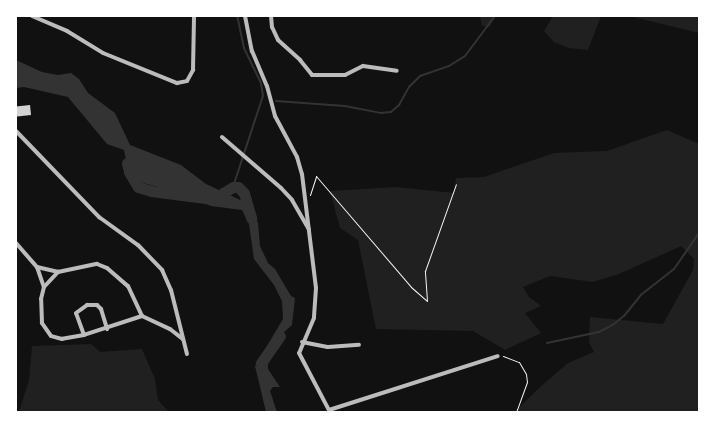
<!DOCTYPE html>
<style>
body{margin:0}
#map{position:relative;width:715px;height:428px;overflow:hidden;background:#111;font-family:Commissioner,sans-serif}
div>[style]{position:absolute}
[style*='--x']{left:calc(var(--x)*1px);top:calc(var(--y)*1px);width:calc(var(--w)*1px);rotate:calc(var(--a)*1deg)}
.green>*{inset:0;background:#202020}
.water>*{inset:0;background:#333}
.stream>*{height:2px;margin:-1px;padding:0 1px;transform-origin:1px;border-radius:1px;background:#333}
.river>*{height:11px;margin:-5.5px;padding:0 5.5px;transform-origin:5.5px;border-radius:5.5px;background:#333}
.building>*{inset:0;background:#d3d3d3;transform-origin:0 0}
.path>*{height:1px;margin:-0.5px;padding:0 0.5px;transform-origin:0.5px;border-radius:0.5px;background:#f5f5f5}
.minor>*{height:4px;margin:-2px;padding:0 2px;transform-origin:2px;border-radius:2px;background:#bcbcbc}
span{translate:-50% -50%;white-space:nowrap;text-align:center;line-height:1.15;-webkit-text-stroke:4px #fff;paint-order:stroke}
.frame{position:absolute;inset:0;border:17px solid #fff;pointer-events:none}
</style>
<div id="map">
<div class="green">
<i style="clip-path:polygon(480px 16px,496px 16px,489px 27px,482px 26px)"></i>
<i style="clip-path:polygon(553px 16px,601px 16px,588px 50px,569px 48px,554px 42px,544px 31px)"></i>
<i style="clip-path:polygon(629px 16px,699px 16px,699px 33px)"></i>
<i style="clip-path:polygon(667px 130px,699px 144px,699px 412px,515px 412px,540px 387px,568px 363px,594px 352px,589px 342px,590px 317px,663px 324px,693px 270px,694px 259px,681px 246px,619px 274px,593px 282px,550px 276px,523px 287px,529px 297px,541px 306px,525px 313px,541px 333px,505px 350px,473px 331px,376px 329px,358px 240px,340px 228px,330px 191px,396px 187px,454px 193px,456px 178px,484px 177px,554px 153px,607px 151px)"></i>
<i style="clip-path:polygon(91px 344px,100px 352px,142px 349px,155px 379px,158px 400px,169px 412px,19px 412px,29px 380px,32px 346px)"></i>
</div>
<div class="water">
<i style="clip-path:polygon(16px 60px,42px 72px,58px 75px,71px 73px,79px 79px,88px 93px,115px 113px,130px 145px,181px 165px,206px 184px,251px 205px,258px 223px,260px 246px,268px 263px,275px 269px,291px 296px,295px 298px,292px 325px,283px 333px,279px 342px,271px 348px,266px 360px,268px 369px,280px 387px,273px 387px,270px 391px,277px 412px,266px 412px,255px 366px,283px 319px,282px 301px,274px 285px,254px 259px,249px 224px,242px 210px,211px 206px,174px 191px,139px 182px,129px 176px,124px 150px,107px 144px,68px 97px,24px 87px,16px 88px)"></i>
</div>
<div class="stream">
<i style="--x:276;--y:101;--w:69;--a:4.1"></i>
<i style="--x:345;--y:106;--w:36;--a:11"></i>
<i style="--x:380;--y:113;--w:11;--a:-5"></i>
<i style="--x:391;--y:112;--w:11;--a:-41"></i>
<i style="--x:399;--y:105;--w:21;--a:-61"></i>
<i style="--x:409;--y:87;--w:16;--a:-45"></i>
<i style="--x:420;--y:76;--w:31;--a:-19"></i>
<i style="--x:449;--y:66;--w:19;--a:-32"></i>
<i style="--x:465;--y:56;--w:50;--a:-53.1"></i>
<i style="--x:233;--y:187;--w:96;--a:-71.8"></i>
<i style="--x:263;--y:96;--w:13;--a:-99"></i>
<i style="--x:261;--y:83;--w:39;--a:-116"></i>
<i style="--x:244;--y:48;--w:33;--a:-102"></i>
<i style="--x:547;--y:343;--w:53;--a:-11.9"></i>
<i style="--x:599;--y:332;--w:17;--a:-28"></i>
<i style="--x:614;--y:324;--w:13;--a:-39"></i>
<i style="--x:624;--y:316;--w:28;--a:-51"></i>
<i style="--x:642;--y:294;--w:41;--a:-38"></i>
<i style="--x:674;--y:269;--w:44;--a:-55.2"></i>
</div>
<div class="river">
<i style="--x:127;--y:163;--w:9;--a:77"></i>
<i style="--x:129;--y:172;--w:17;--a:59"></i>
<i style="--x:138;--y:187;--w:14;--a:17"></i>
<i style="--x:151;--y:191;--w:63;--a:7.4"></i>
<i style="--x:213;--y:199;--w:23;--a:-31"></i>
<i style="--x:233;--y:187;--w:5;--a:0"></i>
<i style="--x:238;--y:187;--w:8;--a:45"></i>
<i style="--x:244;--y:193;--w:26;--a:74"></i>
<i style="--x:262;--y:366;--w:3;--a:-108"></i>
<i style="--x:261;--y:363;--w:33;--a:-55"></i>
</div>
<div class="building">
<i style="left:30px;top:105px;width:10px;height:14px;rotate:84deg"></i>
</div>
<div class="path">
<i style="--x:310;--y:195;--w:20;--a:-72"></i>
<i style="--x:316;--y:176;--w:146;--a:49.4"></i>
<i style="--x:411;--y:287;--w:21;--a:41"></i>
<i style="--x:427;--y:301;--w:30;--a:-94"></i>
<i style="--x:425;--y:271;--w:92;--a:-70.4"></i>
<i style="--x:503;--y:356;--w:17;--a:21"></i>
<i style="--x:519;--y:362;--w:14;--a:60"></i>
<i style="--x:526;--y:374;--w:8;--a:83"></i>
<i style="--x:527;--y:382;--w:32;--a:110"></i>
</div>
<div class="minor">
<i style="--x:32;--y:16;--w:38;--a:23"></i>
<i style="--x:67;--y:31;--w:42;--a:31.4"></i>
<i style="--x:103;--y:53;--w:80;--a:22.1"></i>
<i style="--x:177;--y:83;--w:10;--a:-11"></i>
<i style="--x:187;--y:81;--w:13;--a:-61"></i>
<i style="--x:193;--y:70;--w:54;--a:-88.9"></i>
<i style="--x:245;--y:16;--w:36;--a:79"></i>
<i style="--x:252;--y:51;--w:38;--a:67"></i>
<i style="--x:267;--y:86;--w:31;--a:75"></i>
<i style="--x:275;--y:116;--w:47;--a:61.8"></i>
<i style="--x:297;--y:157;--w:18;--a:74"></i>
<i style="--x:302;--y:174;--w:115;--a:83"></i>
<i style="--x:316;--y:288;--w:30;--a:94"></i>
<i style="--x:314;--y:318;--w:38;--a:113"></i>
<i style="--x:299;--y:353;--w:67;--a:62.3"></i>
<i style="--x:271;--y:16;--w:11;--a:85"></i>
<i style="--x:272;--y:27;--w:14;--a:65"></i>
<i style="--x:278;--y:40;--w:30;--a:42"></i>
<i style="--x:300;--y:60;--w:19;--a:51"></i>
<i style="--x:312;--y:75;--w:33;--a:0"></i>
<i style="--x:345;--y:75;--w:20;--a:-27"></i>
<i style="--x:363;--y:66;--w:34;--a:8"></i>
<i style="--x:16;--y:131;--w:120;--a:46"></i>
<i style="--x:99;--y:217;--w:48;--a:35.7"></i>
<i style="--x:138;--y:245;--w:35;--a:46"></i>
<i style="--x:162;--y:270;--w:22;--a:66"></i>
<i style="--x:171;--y:290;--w:66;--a:76"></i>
<i style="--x:222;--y:137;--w:78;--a:40.8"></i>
<i style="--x:281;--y:188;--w:16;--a:47"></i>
<i style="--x:292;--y:200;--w:34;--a:60"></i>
<i style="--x:16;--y:243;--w:32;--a:49"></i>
<i style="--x:37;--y:267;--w:21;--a:71"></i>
<i style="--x:37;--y:267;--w:22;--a:13"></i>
<i style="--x:58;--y:272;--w:40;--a:-12"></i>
<i style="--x:97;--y:264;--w:11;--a:22"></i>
<i style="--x:107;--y:268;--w:28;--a:41"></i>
<i style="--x:128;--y:286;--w:33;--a:65"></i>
<i style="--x:142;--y:316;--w:61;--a:161.9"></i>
<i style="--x:84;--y:335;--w:22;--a:170"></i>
<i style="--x:62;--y:339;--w:11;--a:-165"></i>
<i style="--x:51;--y:336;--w:16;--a:-125"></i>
<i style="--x:42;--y:323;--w:24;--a:-92"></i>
<i style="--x:41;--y:299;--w:12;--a:-76"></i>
<i style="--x:44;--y:287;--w:21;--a:-47"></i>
<i style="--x:142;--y:316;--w:31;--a:25"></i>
<i style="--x:170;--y:329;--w:16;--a:38"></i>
<i style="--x:84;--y:335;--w:23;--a:-110"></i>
<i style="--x:76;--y:313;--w:14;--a:-36"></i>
<i style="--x:87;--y:305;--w:10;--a:0"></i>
<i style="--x:97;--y:305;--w:6;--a:45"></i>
<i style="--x:101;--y:309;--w:21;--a:73"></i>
<i style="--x:302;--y:342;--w:26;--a:11"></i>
<i style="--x:328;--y:347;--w:31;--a:-4"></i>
<i style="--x:329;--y:410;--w:177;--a:-17.7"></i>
</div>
<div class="frame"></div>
</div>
